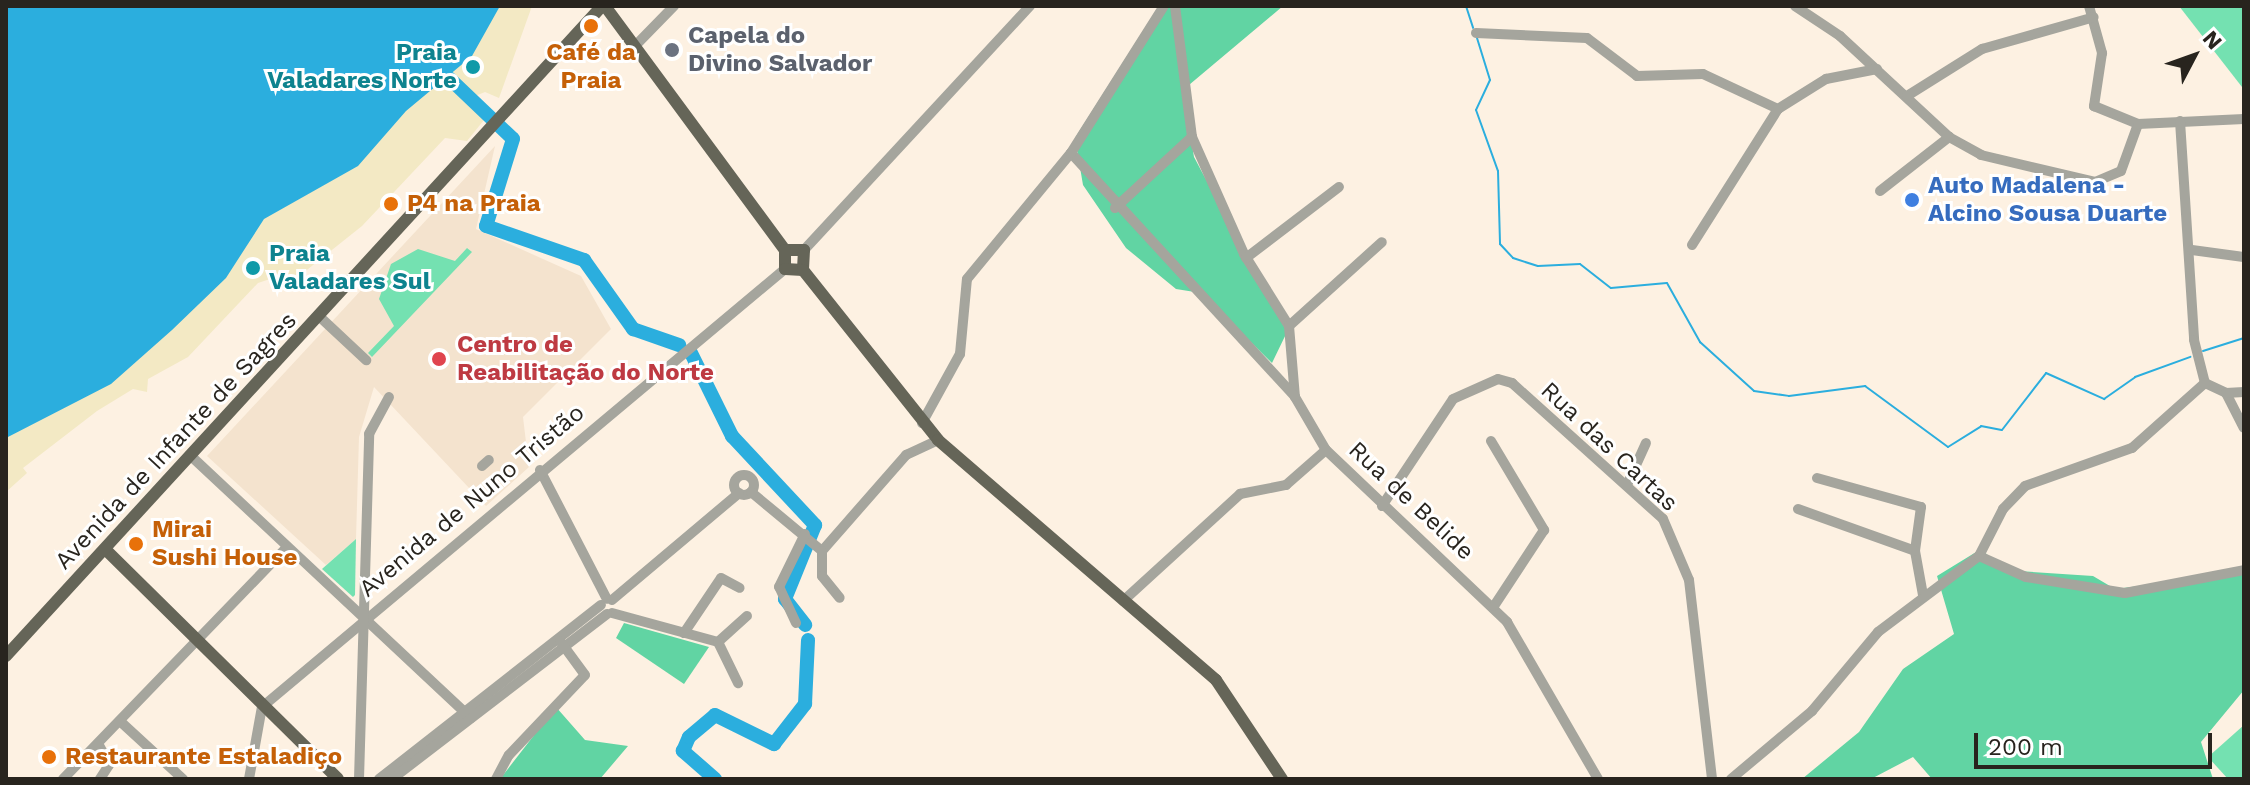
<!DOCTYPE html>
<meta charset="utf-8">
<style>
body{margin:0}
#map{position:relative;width:2250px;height:785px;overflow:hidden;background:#fdf1e2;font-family:"Work Sans",sans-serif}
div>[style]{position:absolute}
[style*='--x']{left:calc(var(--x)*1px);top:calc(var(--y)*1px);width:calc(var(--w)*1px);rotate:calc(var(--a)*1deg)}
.built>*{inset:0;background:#f4e3ce}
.green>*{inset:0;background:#74e1b1}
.forest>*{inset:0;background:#61d4a3}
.sand>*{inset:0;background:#f3e9c4}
.water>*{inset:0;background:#2baede}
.stream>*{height:2px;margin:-1px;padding:0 1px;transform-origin:1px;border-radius:1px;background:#2baede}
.river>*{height:14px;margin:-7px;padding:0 7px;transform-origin:7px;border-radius:7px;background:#2baede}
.minor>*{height:10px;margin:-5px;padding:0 5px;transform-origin:5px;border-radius:5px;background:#a5a59d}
.minor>.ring{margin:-5px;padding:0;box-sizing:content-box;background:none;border:10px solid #a5a59d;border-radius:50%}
.major>*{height:12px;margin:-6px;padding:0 6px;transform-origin:6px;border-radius:6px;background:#656558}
.dots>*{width:22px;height:22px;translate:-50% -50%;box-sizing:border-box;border:4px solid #fff;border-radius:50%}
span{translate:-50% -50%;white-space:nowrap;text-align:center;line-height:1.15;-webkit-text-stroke:6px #fff;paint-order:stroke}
.worship-label{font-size:24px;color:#5b616d;font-weight:700}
.left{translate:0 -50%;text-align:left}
.culture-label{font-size:24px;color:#0d838f;font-weight:700}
.right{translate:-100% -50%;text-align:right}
.food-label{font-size:24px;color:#c56008;font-weight:700}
.shop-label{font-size:24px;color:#366cbe;font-weight:700}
.health-label{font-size:24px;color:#be3a42;font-weight:700}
.street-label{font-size:24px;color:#28241e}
.frame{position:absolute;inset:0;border:8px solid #28241e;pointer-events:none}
.north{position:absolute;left:2154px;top:16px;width:80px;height:80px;-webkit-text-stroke:6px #fff;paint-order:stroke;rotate:49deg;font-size:22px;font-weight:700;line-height:32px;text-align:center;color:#28241e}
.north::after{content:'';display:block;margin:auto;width:28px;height:36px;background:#28241e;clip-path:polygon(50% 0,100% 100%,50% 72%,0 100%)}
.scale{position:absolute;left:1974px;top:733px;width:238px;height:36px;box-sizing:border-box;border:4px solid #28241e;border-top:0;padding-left:10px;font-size:24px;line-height:28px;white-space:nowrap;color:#28241e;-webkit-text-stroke:6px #fff;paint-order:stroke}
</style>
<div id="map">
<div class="built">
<i style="clip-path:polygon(495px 146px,476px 229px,581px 276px,611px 329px,523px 417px,529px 467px,486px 506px,374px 387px,359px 437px,356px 539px,326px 565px,207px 456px)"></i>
</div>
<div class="green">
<i style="clip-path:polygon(2179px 6px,2244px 6px,2244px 86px,2242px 87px)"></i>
<i style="clip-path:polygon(467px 248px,472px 252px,372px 357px,368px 353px,394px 326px,379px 299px,391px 264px,418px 249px,455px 261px)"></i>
<i style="clip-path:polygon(356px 539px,355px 595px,353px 597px,322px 569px)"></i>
<i style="clip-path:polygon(2244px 725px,2244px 779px,2228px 779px,2208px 757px)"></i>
</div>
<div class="forest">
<i style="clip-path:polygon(1159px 6px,1283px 6px,1183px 90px,1194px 157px,1287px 332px,1272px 363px,1201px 293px,1176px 289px,1126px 248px,1083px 185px,1075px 138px)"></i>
<i style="clip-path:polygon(1981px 549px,2004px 570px,2093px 576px,2115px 589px,2244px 573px,2244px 690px,2201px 742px,2213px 779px,1932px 779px,1913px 757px,1871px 779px,1802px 779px,1859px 732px,1903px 669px,1954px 634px,1937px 576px)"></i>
<i style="clip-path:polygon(624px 623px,709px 647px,684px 684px,616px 638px)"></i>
<i style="clip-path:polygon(556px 707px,585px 740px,628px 746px,600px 779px,500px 779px)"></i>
</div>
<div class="sand">
<i style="clip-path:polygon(451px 6px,532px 6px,499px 98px,485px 92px,470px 98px,484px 120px,467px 141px,445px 138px,362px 226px,293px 281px,282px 275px,258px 283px,188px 357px,148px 379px,147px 392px,133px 389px,97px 411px,23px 468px,27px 473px,6px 492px,6px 396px)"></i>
</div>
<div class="water">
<i style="clip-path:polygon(6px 6px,500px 6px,472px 56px,406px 111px,358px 166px,264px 219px,226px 278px,172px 330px,111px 384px,6px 438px)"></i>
</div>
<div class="stream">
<i style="--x:1466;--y:6;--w:23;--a:72"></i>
<i style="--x:1477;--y:38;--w:44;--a:72.8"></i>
<i style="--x:1490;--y:80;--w:33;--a:115"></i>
<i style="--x:1476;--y:110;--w:65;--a:70.2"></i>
<i style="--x:1498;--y:171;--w:73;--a:88.4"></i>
<i style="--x:1500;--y:244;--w:19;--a:47"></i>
<i style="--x:1513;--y:258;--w:26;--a:18"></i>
<i style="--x:1538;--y:266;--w:42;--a:-2.7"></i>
<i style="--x:1580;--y:264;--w:39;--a:38"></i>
<i style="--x:1611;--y:288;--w:56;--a:-5.1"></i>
<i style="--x:1667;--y:283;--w:68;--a:60.8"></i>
<i style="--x:1700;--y:342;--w:73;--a:42.2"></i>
<i style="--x:1754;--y:391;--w:35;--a:8"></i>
<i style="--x:1789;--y:396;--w:77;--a:-7.5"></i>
<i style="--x:1865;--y:386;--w:103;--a:36.3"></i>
<i style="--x:1948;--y:447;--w:39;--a:-32"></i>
<i style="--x:1981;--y:426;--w:21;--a:11"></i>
<i style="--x:2002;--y:430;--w:72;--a:-52.3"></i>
<i style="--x:2046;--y:373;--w:64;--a:24.1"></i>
<i style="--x:2104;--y:399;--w:38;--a:-35"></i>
<i style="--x:2135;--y:377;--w:59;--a:-20"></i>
<i style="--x:2203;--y:351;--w:43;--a:-17.6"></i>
</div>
<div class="river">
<i style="--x:449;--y:78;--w:88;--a:43.6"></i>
<i style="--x:513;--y:139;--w:91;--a:107.2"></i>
<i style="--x:486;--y:226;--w:104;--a:19.1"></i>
<i style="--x:584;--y:260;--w:85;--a:54.6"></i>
<i style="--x:633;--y:329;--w:49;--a:19.2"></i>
<i style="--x:691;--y:353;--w:93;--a:63.7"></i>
<i style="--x:732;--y:436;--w:122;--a:47"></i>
<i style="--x:815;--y:525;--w:80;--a:112.1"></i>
<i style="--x:785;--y:599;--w:33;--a:52"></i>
<i style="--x:715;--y:779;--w:43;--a:-138.8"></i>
<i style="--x:683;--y:751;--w:15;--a:-67"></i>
<i style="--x:689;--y:737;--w:34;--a:-40"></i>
<i style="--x:715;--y:715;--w:66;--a:26.2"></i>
<i style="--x:774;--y:744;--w:51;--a:-52.2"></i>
<i style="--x:805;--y:704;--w:64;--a:-87.3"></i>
</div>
<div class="minor">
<i style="--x:1175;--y:6;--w:132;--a:82.6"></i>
<i style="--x:1192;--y:137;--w:128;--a:66"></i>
<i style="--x:1244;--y:254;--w:85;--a:58"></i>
<i style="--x:1289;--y:326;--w:71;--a:85.2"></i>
<i style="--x:1295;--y:397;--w:61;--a:59.7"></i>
<i style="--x:1326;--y:450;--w:250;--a:43.5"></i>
<i style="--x:1507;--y:622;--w:181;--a:59.9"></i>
<i style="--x:1795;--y:6;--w:54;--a:33.7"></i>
<i style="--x:1840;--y:36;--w:149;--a:42.8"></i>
<i style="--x:1949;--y:137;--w:37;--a:29"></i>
<i style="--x:1981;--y:155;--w:117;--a:13.3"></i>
<i style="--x:2095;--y:182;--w:28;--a:-23"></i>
<i style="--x:2121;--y:171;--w:50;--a:-70.1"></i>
<i style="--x:2089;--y:6;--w:49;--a:74.5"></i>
<i style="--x:2102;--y:53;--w:54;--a:98.6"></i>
<i style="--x:2094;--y:106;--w:48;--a:22.2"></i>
<i style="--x:2138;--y:124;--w:106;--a:-2.7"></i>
<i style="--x:1476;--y:33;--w:111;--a:2.6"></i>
<i style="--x:1587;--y:38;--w:63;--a:37.2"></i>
<i style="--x:1637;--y:76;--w:66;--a:-1.7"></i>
<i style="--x:1703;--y:74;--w:83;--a:25"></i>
<i style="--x:1778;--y:109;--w:57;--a:-32"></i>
<i style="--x:1826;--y:79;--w:52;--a:-11.1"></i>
<i style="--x:633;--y:48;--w:59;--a:-45.7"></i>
<i style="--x:1907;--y:96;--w:89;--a:-32.1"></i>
<i style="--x:1982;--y:49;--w:116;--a:-15.9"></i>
<i style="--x:2180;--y:121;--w:219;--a:86.3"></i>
<i style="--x:2194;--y:340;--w:44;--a:75.7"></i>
<i style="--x:2205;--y:383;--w:23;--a:25"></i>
<i style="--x:2226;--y:393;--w:39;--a:63"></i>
<i style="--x:1071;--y:153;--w:331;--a:47.4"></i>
<i style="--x:1880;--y:191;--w:88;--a:-38"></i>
<i style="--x:1115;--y:208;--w:105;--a:-42.7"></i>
<i style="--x:1692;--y:245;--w:161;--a:-57.7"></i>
<i style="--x:804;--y:250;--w:333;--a:-47.2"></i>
<i style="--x:2192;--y:250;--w:52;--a:7.7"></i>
<i style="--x:1246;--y:258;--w:117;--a:-37.4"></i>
<i style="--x:321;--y:318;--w:62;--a:43"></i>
<i style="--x:1289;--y:326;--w:125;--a:-42.1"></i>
<i style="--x:2226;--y:393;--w:18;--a:-3"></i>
<i style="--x:922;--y:423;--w:79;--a:-61.2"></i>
<i style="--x:960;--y:354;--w:75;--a:-84.7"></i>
<i style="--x:967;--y:279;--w:163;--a:-50.5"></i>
<i style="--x:1071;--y:153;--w:174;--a:-57.7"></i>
<i style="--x:1491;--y:441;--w:104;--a:59.2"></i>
<i style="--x:1544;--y:530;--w:91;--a:123.3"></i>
<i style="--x:192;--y:457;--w:382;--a:43.1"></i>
<i style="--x:482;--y:466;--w:9;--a:-41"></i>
<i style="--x:540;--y:470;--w:145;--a:62.6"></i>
<i class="ring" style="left:734px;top:475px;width:10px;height:10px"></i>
<i style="--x:1817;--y:478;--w:108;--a:15.6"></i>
<i style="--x:1921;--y:507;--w:44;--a:97.8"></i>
<i style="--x:1915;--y:551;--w:45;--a:79.7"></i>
<i style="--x:1627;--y:485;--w:46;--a:-65.7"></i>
<i style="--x:751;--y:492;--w:92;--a:39.7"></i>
<i style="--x:822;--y:551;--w:128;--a:-48.8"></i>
<i style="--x:906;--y:455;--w:35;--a:-25"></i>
<i style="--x:1382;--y:506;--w:128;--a:-56.4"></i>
<i style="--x:1453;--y:399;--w:49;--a:-24"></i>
<i style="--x:1498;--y:379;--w:15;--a:16"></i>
<i style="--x:1512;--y:383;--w:203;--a:42"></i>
<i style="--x:1663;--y:519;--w:66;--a:66.9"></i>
<i style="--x:1689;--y:580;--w:200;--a:83.4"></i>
<i style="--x:1798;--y:509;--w:124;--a:19.7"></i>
<i style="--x:822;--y:551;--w:25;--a:90"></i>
<i style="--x:822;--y:576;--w:28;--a:51"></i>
<i style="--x:1979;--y:556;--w:51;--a:24.1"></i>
<i style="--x:2026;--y:577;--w:100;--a:9.2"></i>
<i style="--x:2125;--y:593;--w:121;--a:-10.9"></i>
<i style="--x:612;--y:600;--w:166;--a:-40.1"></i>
<i style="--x:1123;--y:601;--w:159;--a:-42.4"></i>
<i style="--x:1240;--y:494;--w:47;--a:-11.1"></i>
<i style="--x:1286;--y:485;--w:53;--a:-41.2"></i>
<i style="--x:612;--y:613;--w:110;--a:15.3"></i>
<i style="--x:718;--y:642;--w:39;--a:-42"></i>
<i style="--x:796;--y:623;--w:40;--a:-115"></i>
<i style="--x:779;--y:587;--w:59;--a:-63.9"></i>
<i style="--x:684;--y:633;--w:66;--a:-56.1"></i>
<i style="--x:721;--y:578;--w:21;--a:28"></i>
<i style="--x:718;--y:642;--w:46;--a:64"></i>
<i style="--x:122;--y:723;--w:83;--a:42.6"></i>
<i style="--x:100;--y:747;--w:20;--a:63"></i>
<i style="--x:109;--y:765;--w:17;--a:123"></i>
<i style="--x:63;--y:779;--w:322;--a:-46"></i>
<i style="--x:249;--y:779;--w:73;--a:-79.8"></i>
<i style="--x:262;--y:707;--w:682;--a:-39.95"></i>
<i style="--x:359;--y:779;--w:345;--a:-88.3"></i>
<i style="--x:369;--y:434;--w:42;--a:-61.6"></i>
<i style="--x:379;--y:779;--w:282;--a:-38.1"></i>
<i style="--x:392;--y:779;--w:271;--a:-37.5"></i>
<i style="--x:496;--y:779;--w:27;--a:-62"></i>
<i style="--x:509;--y:755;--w:110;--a:-46.5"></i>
<i style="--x:585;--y:675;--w:42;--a:-126.3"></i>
<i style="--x:1731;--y:779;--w:106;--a:-40"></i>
<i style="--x:1812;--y:711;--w:103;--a:-50.1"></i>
<i style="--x:1878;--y:632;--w:126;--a:-37"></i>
<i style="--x:1979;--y:556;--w:53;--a:-62.9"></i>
<i style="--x:2003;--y:509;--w:32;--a:-46"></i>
<i style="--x:2025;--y:486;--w:114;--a:-19.6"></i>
<i style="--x:2132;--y:448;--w:98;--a:-41.7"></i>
</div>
<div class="major">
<i style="--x:605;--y:6;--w:303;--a:53.6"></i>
<i style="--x:785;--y:250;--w:19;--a:0"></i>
<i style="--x:804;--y:250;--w:20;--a:93"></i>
<i style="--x:785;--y:250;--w:19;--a:90"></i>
<i style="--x:785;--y:269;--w:18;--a:3"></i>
<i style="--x:803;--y:270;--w:217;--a:51.5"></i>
<i style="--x:938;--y:440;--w:367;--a:40.8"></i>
<i style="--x:1216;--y:680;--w:119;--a:56.3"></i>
<i style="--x:105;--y:549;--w:327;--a:44.6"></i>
<i style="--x:6;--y:656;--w:882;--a:-47.48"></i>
</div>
<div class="dots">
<i style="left:591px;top:26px;background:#e8710a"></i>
<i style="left:672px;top:50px;background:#6b7280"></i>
<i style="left:473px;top:67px;background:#0f9aa8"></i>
<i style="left:1912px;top:200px;background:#3f7fe0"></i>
<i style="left:391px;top:204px;background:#e8710a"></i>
<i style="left:253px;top:268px;background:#0f9aa8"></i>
<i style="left:439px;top:359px;background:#e0444e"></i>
<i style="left:136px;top:544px;background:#e8710a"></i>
<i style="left:49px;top:757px;background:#e8710a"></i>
</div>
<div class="worship-label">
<span class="left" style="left:688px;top:50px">Capela do<br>Divino Salvador</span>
</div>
<div class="culture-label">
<span class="right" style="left:457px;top:67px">Praia<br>Valadares Norte</span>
<span class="left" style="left:269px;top:268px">Praia<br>Valadares Sul</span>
</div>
<div class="food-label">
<span style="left:591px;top:67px">Café da<br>Praia</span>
<span class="left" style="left:407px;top:204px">P4 na Praia</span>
<span class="left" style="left:152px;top:544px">Mirai<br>Sushi House</span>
<span class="left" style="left:65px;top:757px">Restaurante Estaladiço</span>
</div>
<div class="shop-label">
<span class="left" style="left:1928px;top:200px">Auto Madalena -<br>Alcino Sousa Duarte</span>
</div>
<div class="health-label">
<span class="left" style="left:457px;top:359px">Centro de<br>Reabilitação do Norte</span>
</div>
<div class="street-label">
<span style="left:176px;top:441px;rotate:-47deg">Avenida de Infante de Sagres</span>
<span style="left:1609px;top:447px;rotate:43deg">Rua das Cartas</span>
<span style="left:472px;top:501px;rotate:-40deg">Avenida de Nuno Tristão</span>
<span style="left:1411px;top:501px;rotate:43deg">Rua de Belide</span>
</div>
<div class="frame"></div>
<div class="north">N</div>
<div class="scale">200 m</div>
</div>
